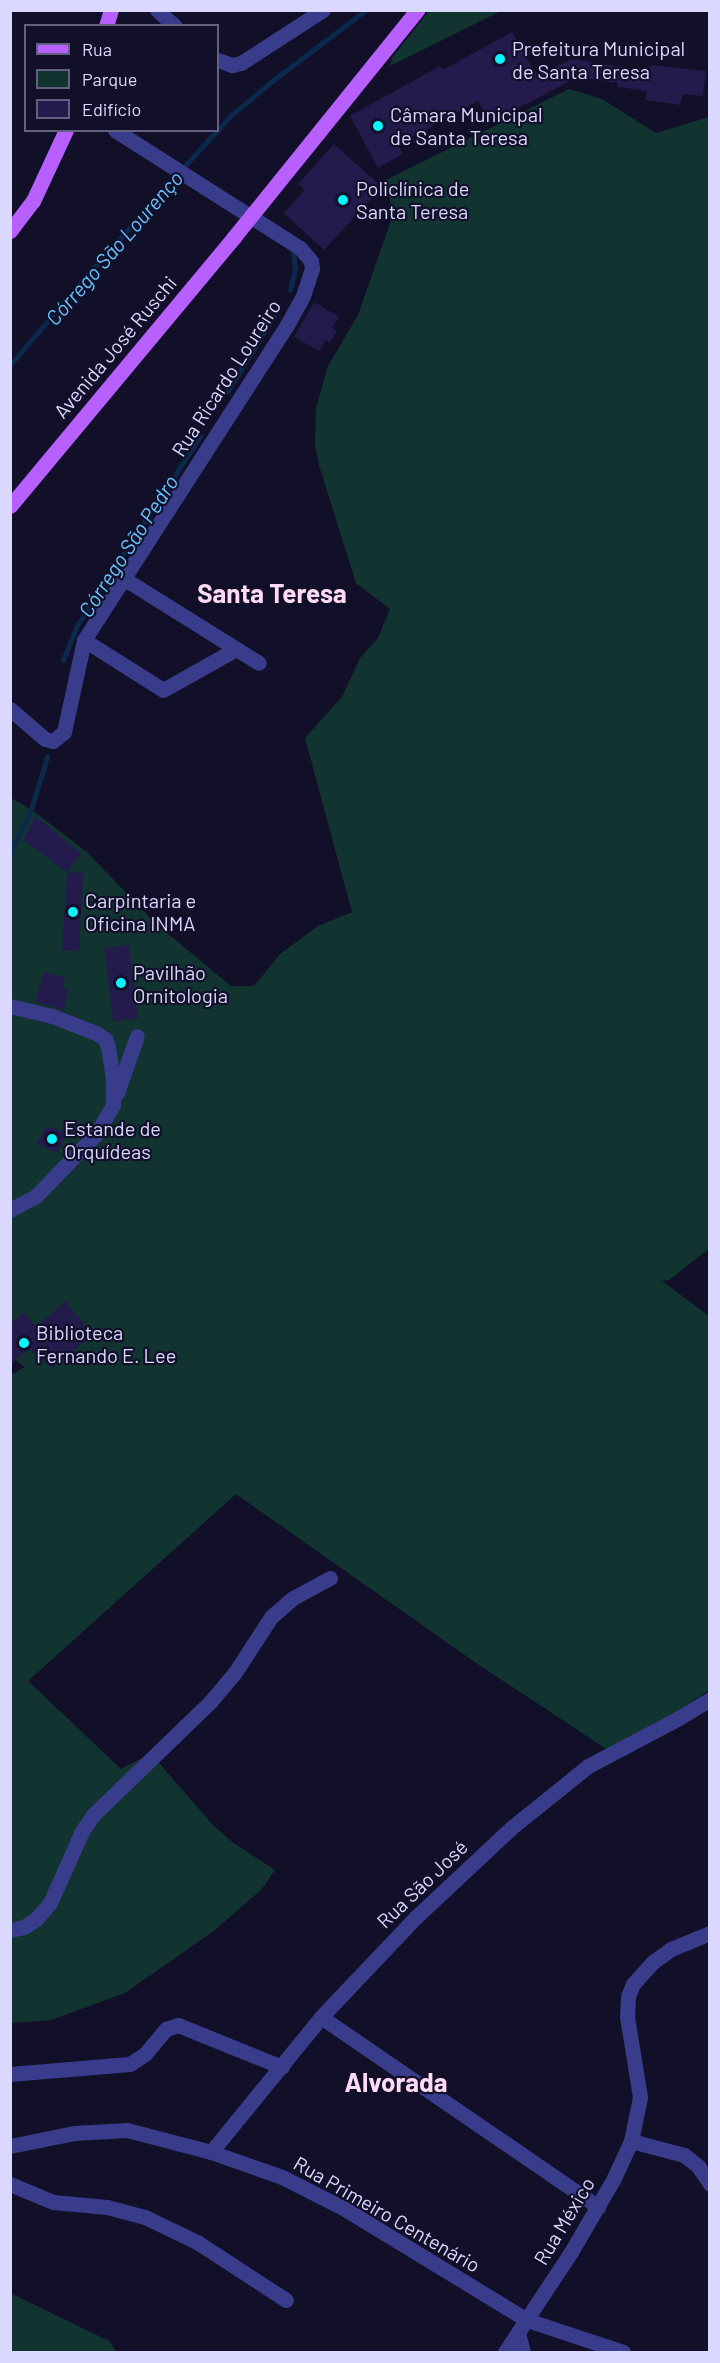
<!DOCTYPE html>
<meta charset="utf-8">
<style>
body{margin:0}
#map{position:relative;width:720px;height:2363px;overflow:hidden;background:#121029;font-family:Barlow,sans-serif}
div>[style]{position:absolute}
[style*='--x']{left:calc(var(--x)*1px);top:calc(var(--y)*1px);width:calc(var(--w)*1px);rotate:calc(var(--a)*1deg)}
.green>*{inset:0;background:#123430}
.stream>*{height:5px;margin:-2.5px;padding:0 2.5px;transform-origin:2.5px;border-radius:2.5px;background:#0b284d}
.building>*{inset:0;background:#221b4b;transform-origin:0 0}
.minor>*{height:15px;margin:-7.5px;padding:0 7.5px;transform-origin:7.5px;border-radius:7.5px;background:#393c8a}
.major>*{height:15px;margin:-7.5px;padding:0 7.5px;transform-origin:7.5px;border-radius:7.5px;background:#b85fff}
.dots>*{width:16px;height:16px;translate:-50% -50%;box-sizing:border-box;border:3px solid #121029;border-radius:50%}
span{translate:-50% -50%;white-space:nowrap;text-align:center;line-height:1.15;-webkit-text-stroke:4.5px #121029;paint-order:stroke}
.poi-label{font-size:20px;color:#dad8ff}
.left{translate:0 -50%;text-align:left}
.street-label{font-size:20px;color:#dad8ff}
.water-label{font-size:21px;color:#66c3ff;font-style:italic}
.district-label{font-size:26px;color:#ffdaf4;font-weight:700}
.frame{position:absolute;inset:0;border:12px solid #dad8ff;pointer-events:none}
.legend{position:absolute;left:24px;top:24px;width:195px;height:108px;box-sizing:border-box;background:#121029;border:2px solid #62607f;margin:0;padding:8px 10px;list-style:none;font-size:18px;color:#dad8ff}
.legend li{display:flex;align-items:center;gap:12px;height:30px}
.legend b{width:30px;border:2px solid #62607f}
</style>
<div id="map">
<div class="green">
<i style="clip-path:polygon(429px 11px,430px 10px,501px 11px,390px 66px,392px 58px)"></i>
<i style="clip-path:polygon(569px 89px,602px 99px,656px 133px,709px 117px,710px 1248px,669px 1280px,662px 1281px,709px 1316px,709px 1690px,614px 1754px,479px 1665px,236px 1494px,28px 1681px,121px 1769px,142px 1758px,159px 1763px,212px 1824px,232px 1842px,275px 1870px,261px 1890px,215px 1930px,125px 1993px,51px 2020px,11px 2023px,10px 1375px,25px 1367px,10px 1356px,10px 797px,36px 813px,88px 853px,155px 923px,231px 986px,254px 986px,280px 954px,318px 926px,352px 912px,305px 738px,342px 697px,360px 658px,378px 638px,390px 609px,356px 583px,319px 465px,315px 444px,316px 408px,328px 366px,358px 315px,393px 215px,386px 180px)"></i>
<i style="clip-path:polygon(10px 2293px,109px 2341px,117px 2352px,11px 2352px)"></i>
</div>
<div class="stream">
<i style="--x:218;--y:130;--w:18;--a:-49"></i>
<i style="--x:230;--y:116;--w:60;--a:-39.6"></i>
<i style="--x:276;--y:78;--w:113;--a:-37.1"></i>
<i style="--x:290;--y:290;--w:22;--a:-77"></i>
<i style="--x:295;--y:269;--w:18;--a:-96"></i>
<i style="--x:10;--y:365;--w:118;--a:-49.5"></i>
<i style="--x:87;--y:275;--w:195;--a:-48.1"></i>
<i style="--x:227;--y:392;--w:89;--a:-58.3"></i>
<i style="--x:63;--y:660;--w:35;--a:-68"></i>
<i style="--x:76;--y:627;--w:228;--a:-57"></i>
<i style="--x:10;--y:853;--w:46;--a:-64"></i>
<i style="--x:30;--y:812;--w:58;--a:-72.8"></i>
</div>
<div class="building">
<i style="clip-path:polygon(512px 32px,537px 76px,571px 59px,649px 71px,650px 65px,706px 71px,703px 96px,682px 94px,680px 105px,645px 100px,647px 91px,617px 87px,618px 83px,578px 77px,490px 123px,478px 101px,398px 145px,403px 154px,378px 168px,350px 116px,440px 66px,443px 70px)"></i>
<i style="clip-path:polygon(334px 144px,382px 187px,324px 250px,284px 213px,305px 190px,298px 184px)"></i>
<i style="clip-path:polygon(314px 302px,339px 317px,332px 328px,337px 331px,330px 343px,326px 340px,319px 351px,294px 337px)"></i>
<i style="clip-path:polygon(35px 816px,81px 853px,68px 872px,83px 873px,79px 951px,62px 950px,67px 872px,23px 840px)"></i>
<i style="left:129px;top:945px;width:74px;height:25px;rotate:83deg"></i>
<i style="clip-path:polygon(44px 972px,65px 978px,62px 988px,69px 990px,63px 1010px,35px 1002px)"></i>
<i style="clip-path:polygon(46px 1126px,67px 1133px,57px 1153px,37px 1144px)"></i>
<i style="clip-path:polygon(65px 1301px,86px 1326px,78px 1333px,89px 1338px,52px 1368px,29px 1349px,10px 1365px,10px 1324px,24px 1312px,36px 1327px)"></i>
</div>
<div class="minor">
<i style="--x:157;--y:10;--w:24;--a:42"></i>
<i style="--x:218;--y:60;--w:15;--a:20"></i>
<i style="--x:232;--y:65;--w:9;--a:-13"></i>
<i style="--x:241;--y:63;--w:98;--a:-32.9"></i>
<i style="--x:123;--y:578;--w:160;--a:32"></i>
<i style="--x:84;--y:640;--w:93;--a:32.3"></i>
<i style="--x:163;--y:690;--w:84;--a:-29.3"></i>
<i style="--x:10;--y:709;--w:46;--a:40.6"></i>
<i style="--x:45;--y:739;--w:8;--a:14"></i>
<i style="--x:53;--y:741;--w:14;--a:-39"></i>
<i style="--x:64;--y:732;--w:94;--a:-77.7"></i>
<i style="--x:84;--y:640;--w:375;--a:-57.2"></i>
<i style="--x:287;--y:325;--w:33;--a:-61"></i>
<i style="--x:303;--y:296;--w:28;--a:-72"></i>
<i style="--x:312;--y:269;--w:8;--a:-97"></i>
<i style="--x:311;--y:261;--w:17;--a:-130"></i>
<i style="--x:300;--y:248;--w:219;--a:-147.5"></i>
<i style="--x:10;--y:1006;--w:43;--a:13.4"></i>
<i style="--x:52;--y:1016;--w:47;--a:21.1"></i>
<i style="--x:96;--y:1033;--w:11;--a:34"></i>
<i style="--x:105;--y:1039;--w:9;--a:69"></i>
<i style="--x:108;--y:1047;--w:33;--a:81"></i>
<i style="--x:113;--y:1080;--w:25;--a:90"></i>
<i style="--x:113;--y:1105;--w:34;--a:120"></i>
<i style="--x:96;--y:1134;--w:86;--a:134.1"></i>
<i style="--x:36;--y:1196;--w:30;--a:152"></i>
<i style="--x:117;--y:1093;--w:60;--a:-70.7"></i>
<i style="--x:10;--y:1930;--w:14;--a:-12"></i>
<i style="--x:24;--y:1927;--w:14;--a:-34"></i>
<i style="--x:36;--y:1919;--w:21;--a:-49"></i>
<i style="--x:50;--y:1903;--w:79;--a:-66"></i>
<i style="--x:82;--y:1831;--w:19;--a:-55"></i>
<i style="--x:93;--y:1815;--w:164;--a:-44"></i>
<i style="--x:211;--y:1701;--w:35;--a:-50"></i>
<i style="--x:234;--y:1674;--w:68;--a:-57"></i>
<i style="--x:271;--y:1617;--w:29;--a:-41"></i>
<i style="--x:293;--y:1598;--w:42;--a:-28.4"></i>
<i style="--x:321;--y:2017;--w:336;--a:34.4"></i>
<i style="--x:10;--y:2074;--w:120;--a:-4.8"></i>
<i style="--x:130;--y:2064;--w:18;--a:-34"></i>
<i style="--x:145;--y:2054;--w:33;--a:-50"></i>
<i style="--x:166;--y:2029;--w:13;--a:-18"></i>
<i style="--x:178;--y:2025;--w:112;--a:22"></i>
<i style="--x:631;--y:2141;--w:55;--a:14.8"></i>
<i style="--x:684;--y:2155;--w:18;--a:38"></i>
<i style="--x:698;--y:2166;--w:22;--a:56"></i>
<i style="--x:10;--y:2146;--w:65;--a:-11.5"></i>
<i style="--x:74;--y:2133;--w:53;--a:-3.2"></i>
<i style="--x:127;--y:2130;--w:87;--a:14.7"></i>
<i style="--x:211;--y:2152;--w:75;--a:19.4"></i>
<i style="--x:282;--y:2177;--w:71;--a:26.9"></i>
<i style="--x:345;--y:2209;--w:213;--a:31.4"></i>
<i style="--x:527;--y:2320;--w:101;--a:18.4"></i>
<i style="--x:211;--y:2152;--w:174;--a:-50.8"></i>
<i style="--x:321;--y:2017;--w:138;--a:-46.5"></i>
<i style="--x:416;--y:1917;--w:130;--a:-43.1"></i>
<i style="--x:511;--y:1828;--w:99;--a:-38.8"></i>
<i style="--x:588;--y:1766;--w:101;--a:-27.8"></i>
<i style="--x:677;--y:1719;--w:39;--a:-31"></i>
<i style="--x:10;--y:2184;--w:47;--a:22.7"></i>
<i style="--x:53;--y:2202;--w:54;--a:5.3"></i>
<i style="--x:107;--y:2207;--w:39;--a:15"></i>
<i style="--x:145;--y:2217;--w:58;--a:25.7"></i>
<i style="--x:197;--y:2242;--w:106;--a:33.1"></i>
<i style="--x:518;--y:2333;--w:20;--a:75"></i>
<i style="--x:505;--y:2352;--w:120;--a:-56.6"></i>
<i style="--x:571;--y:2252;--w:86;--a:-59.8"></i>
<i style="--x:614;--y:2178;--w:41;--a:-65.3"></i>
<i style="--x:631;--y:2141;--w:45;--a:-78.4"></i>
<i style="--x:640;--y:2097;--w:81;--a:-99.2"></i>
<i style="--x:627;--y:2017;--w:21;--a:-87"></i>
<i style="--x:628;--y:1996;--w:13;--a:-67"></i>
<i style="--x:633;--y:1984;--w:30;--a:-48"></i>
<i style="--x:653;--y:1962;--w:22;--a:-36"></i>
<i style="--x:671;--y:1949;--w:42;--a:-22.3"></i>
</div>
<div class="major">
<i style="--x:106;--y:26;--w:17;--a:-73"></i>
<i style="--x:10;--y:231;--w:38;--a:-53"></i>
<i style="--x:33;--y:201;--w:78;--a:-65.1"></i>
<i style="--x:10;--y:506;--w:350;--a:-50.2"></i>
<i style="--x:234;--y:237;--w:292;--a:-51.1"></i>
</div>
<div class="dots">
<i style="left:500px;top:59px;background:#04f7ff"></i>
<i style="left:378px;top:126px;background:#04f7ff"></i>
<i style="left:343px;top:200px;background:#04f7ff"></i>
<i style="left:73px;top:912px;background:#04f7ff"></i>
<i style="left:121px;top:983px;background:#04f7ff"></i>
<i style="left:52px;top:1139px;background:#04f7ff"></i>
<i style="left:24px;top:1343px;background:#04f7ff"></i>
</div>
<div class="poi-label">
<span class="left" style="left:512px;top:60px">Prefeitura Municipal<br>de Santa Teresa</span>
<span class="left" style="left:390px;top:126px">Câmara Municipal<br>de Santa Teresa</span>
<span class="left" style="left:356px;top:200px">Policlínica de<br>Santa Teresa</span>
<span class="left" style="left:85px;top:912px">Carpintaria e<br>Oficina INMA</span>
<span class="left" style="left:133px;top:984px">Pavilhão<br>Ornitologia</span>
<span class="left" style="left:64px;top:1140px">Estande de<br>Orquídeas</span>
<span class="left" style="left:36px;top:1344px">Biblioteca<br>Fernando E. Lee</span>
</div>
<div class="street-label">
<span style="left:115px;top:347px;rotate:-50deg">Avenida José Ruschi</span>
<span style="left:226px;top:378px;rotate:-57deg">Rua Ricardo Loureiro</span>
<span style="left:422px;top:1884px;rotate:-44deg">Rua São José</span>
<span style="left:387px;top:2214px;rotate:30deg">Rua Primeiro Centenário</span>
<span style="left:564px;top:2221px;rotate:-59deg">Rua México</span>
</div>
<div class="water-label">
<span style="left:114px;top:248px;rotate:-49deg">Córrego São Lourenço</span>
<span style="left:128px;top:546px;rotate:-57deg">Córrego São Pedro</span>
</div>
<div class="district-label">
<span style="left:272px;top:593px">Santa Teresa</span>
<span style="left:396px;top:2082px">Alvorada</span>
</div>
<div class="frame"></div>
<ul class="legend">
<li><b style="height:8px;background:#b85fff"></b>Rua</li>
<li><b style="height:16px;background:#123430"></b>Parque</li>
<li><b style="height:16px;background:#221b4b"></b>Edifício</li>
</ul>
</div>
